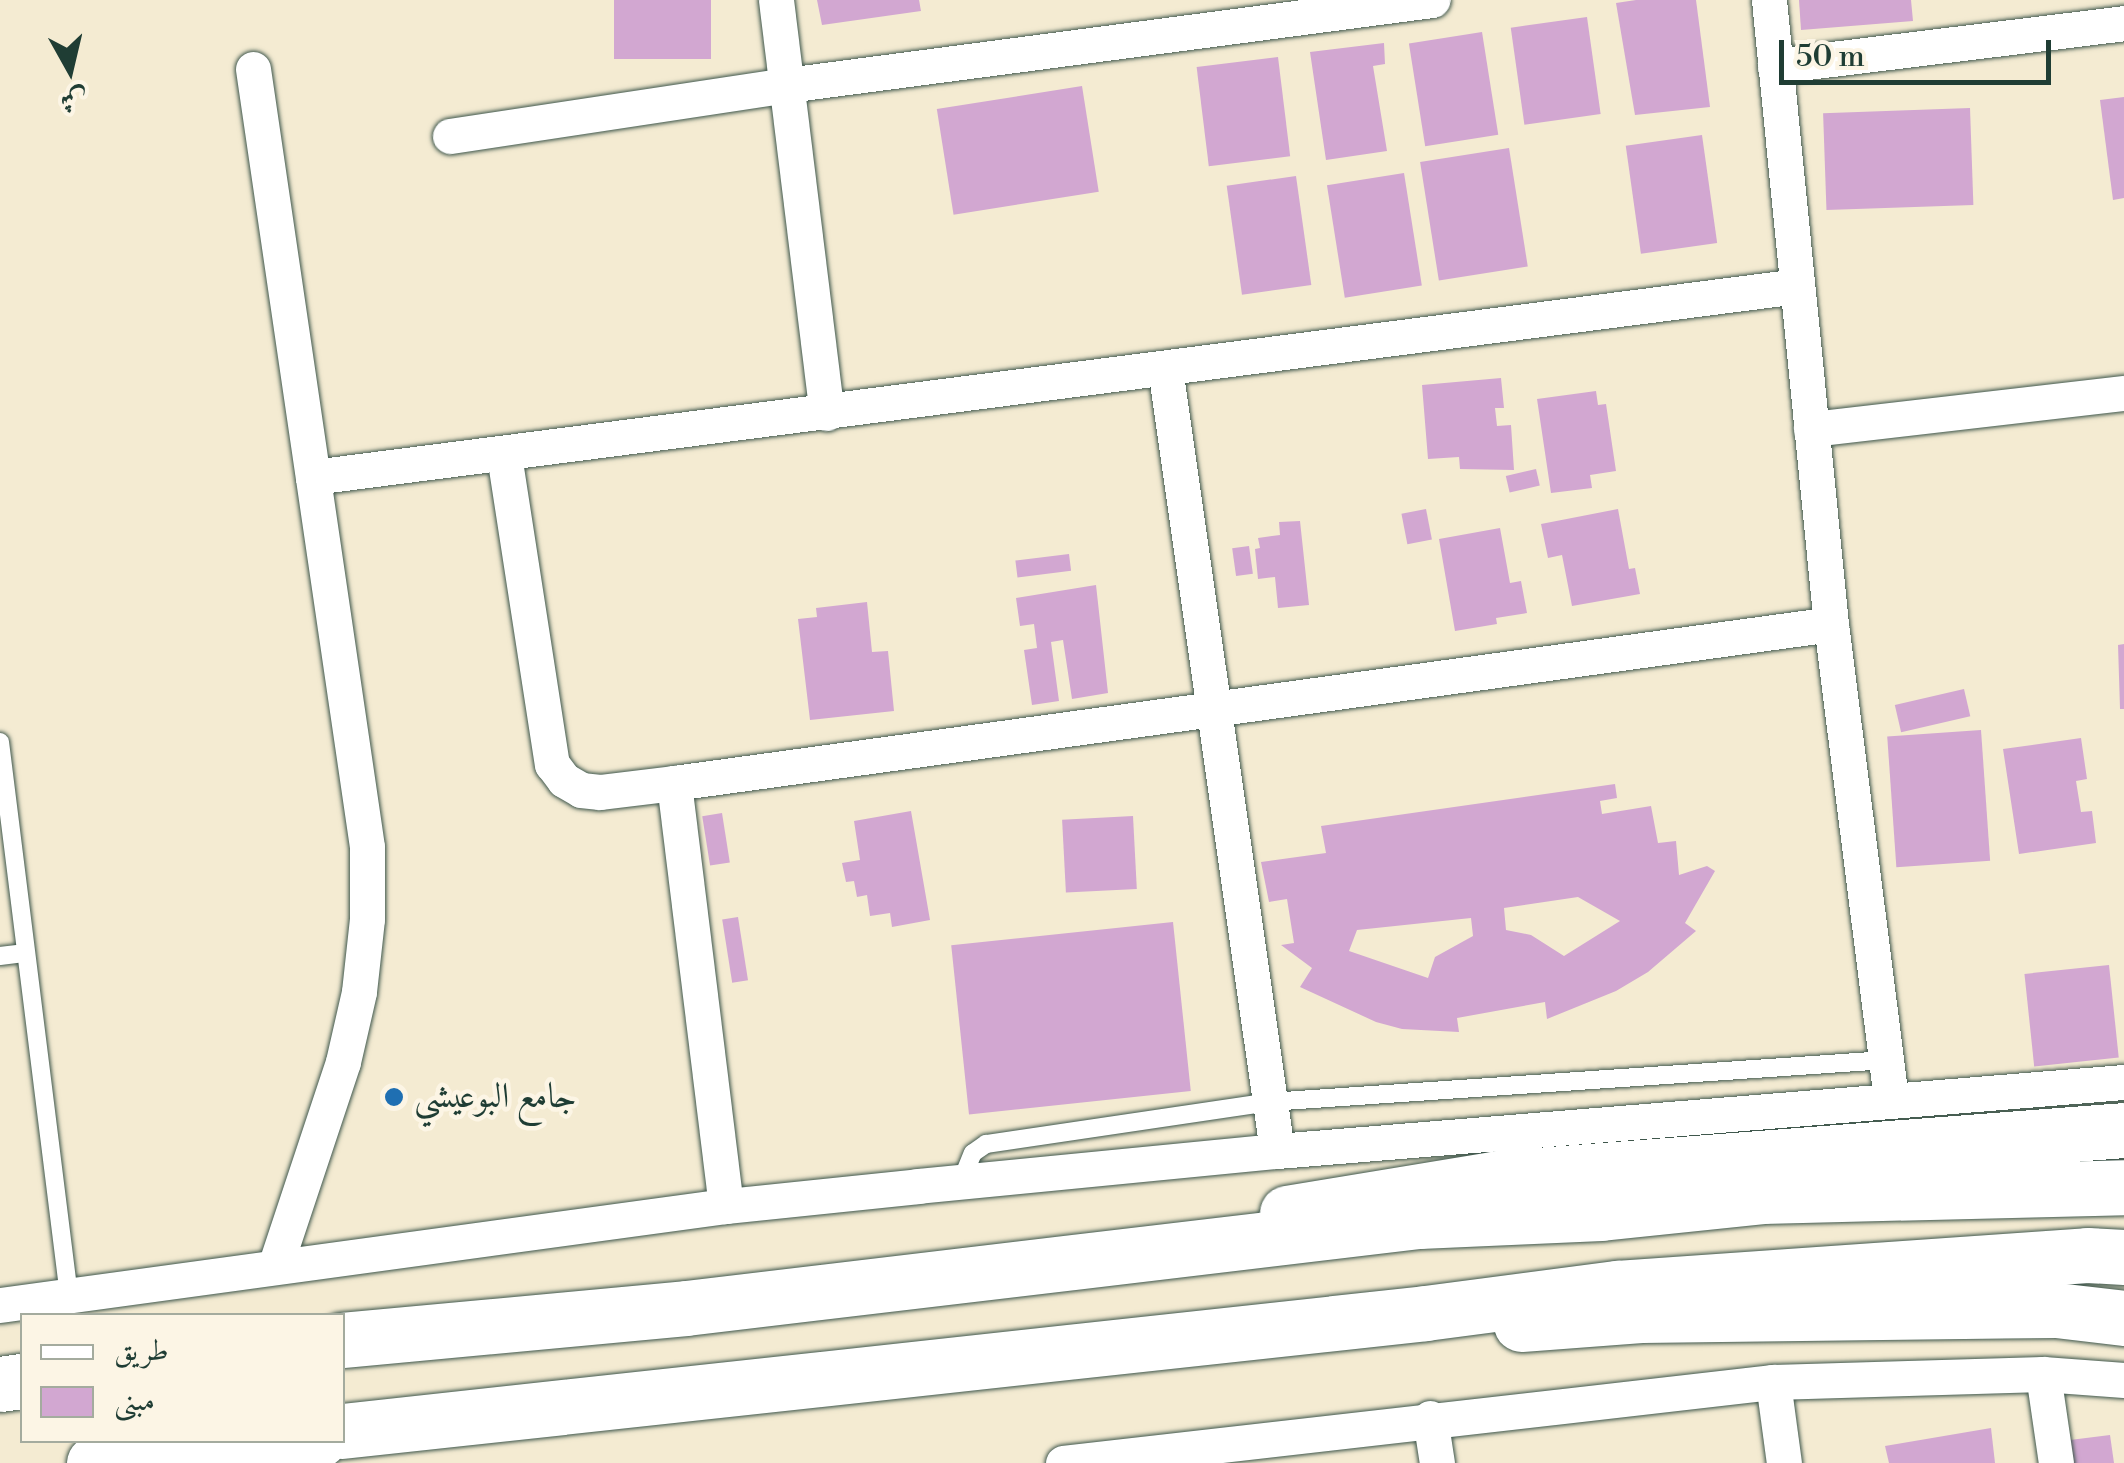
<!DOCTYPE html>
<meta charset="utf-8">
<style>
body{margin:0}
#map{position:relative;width:2124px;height:1463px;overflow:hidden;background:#f4ebd2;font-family:"Libre Bodoni",Amiri,serif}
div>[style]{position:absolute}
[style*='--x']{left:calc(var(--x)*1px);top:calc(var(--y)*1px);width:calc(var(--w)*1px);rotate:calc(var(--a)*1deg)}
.building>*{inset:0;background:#d2a7d1;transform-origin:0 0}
.roads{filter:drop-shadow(0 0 2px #3f574c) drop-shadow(0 0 2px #3f574c)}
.lane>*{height:18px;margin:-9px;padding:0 9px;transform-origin:9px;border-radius:9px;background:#fff}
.street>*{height:35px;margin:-17.5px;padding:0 17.5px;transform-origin:17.5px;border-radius:17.5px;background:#fff}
.primary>*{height:55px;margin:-27.5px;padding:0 27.5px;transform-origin:27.5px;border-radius:27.5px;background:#fff}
.highway>*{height:55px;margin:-27.5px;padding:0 27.5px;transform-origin:27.5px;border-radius:27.5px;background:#fff}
.dots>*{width:28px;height:28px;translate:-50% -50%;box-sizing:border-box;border:5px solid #fcf5e5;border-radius:50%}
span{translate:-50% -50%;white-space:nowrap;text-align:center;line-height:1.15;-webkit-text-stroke:9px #fcf5e5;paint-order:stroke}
.poi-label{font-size:35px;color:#1f3d34}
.left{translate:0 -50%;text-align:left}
.legend{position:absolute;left:20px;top:1313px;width:325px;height:130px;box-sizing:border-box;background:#fcf5e5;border:2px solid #a4ab9e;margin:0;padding:12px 18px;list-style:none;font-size:30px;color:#1f3d34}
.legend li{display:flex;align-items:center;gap:20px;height:50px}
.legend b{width:50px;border:2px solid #a4ab9e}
.north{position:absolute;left:20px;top:20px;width:100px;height:100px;-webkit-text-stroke:8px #fcf5e5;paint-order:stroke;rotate:172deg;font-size:28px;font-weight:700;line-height:40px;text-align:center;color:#1f3d34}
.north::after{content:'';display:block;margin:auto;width:35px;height:45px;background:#1f3d34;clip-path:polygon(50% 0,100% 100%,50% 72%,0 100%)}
.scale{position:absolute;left:1779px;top:40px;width:272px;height:45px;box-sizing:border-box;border:5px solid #1f3d34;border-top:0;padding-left:12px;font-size:30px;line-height:35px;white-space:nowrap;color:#1f3d34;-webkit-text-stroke:8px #fcf5e5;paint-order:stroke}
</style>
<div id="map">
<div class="building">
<i style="left:614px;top:0;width:97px;height:59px"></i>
<i style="clip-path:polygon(817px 0,919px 0,921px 11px,822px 25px)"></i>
<i style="clip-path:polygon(1636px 0,1696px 0,1710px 107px,1635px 115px,1616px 3px)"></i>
<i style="clip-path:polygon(1799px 0,1911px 0,1913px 21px,1801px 30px)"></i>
<i style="left:1587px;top:17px;width:98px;height:77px;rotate:82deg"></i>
<i style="left:1482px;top:32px;width:104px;height:74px;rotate:81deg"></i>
<i style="clip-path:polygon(1384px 43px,1385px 64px,1373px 66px,1387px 151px,1326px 160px,1310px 52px)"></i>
<i style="left:1278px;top:57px;width:100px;height:82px;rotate:83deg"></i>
<i style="left:1082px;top:86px;width:107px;height:147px;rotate:81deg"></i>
<i style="clip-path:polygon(2124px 97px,2124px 198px,2113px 200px,2100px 100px)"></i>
<i style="left:1970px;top:108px;width:97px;height:147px;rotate:88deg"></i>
<i style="left:1702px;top:135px;width:109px;height:77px;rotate:82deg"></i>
<i style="left:1509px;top:148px;width:120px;height:90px;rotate:81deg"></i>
<i style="left:1404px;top:173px;width:114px;height:78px;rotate:81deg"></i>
<i style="left:1296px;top:176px;width:110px;height:70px;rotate:82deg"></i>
<i style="clip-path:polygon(1501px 378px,1504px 408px,1495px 408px,1497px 426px,1511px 425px,1514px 470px,1460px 469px,1459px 457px,1428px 459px,1422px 385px)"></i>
<i style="clip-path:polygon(1596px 391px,1598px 405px,1606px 404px,1616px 471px,1590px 475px,1592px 488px,1551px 493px,1537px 399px)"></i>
<i style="left:1536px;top:469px;width:17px;height:31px;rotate:77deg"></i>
<i style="left:1426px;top:509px;width:31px;height:25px;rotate:79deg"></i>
<i style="clip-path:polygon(1618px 509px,1629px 569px,1635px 568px,1640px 594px,1572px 606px,1562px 555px,1548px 558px,1541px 524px)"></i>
<i style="clip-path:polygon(1300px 521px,1309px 605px,1278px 608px,1275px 577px,1258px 579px,1255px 549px,1260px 548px,1258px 538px,1280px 535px,1279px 522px)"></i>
<i style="clip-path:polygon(1500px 528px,1510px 583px,1521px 581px,1527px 613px,1496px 618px,1497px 624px,1455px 631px,1439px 539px)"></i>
<i style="left:1249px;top:546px;width:28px;height:17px;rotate:82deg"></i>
<i style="left:1069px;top:554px;width:17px;height:54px;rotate:83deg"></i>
<i style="clip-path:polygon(1096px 585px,1108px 693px,1072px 699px,1063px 640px,1051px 642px,1059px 701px,1032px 705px,1024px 650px,1037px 648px,1034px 624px,1020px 626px,1016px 598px)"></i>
<i style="clip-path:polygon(867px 602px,872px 652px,888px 651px,894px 711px,810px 720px,798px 619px,817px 617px,816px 608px)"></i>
<i style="clip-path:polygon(2124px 644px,2124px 709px,2120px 709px,2118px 645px)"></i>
<i style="left:1964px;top:689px;width:28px;height:71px;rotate:77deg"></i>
<i style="left:1981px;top:730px;width:131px;height:94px;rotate:86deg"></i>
<i style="clip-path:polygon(2081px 738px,2087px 779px,2076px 781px,2081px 812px,2092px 811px,2096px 843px,2019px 854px,2003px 749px)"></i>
<i style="clip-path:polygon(evenodd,1615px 784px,1617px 798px,1600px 801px,1602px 814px,1651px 806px,1658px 843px,1676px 841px,1679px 875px,1707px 866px,1715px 871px,1685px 923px,1696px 931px,1648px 972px,1616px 991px,1547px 1019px,1545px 1002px,1457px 1018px,1459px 1032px,1402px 1029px,1376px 1022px,1300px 987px,1312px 968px,1281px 945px,1294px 943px,1287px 899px,1269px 902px,1261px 862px,1326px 853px,1321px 826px,1615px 784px,1578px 897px,1620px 921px,1564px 956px,1531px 935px,1506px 930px,1504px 908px,1578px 897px,1615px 784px,1471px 918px,1473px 936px,1435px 957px,1428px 978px,1349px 951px,1357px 930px,1471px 918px)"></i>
<i style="clip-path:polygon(911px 811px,930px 920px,892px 927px,890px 913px,870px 916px,867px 895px,857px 897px,854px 881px,846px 882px,842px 863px,860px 860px,854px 821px)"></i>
<i style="left:722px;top:813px;width:50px;height:20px;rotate:81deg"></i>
<i style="left:1133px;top:816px;width:73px;height:71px;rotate:87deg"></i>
<i style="left:738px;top:917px;width:64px;height:16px;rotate:81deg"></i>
<i style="left:1173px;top:922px;width:170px;height:223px;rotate:84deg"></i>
<i style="left:2109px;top:965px;width:93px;height:85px;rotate:84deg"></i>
<i style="clip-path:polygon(1991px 1428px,1995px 1463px,1889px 1463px,1885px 1446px)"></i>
<i style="clip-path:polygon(2110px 1435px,2114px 1463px,2073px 1463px,2070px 1440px)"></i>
</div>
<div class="roads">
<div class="lane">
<i style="--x:0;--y:742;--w:558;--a:82.9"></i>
<i style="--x:0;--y:956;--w:26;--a:-7"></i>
<i style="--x:961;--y:1182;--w:31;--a:-68"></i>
<i style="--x:973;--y:1153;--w:16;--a:-35"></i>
<i style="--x:986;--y:1144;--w:286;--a:-8.4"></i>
<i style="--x:1269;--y:1102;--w:618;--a:-3.89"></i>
</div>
<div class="street">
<i style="--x:776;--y:0;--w:416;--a:83"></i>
<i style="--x:1769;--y:0;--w:627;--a:84.33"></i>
<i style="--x:1831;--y:624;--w:479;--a:82.8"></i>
<i style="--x:1775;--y:66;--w:352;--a:-7"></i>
<i style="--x:253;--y:69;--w:786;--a:81.66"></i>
<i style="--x:367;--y:847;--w:72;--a:90"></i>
<i style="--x:367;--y:919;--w:73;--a:96.3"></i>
<i style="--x:359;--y:992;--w:72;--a:102.9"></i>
<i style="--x:343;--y:1062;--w:215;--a:108.4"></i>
<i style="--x:450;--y:136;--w:341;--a:-8.6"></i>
<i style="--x:787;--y:85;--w:651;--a:-7.51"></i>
<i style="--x:1165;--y:368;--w:791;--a:81.86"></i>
<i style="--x:1811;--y:429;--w:315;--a:-6.6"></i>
<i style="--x:504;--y:455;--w:313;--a:81.2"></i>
<i style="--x:552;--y:764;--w:20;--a:53"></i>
<i style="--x:564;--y:780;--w:20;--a:30"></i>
<i style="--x:581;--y:790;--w:19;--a:6"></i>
<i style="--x:600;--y:792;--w:75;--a:-6.9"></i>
<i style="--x:674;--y:783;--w:1168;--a:-7.82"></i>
<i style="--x:313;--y:477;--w:1496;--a:-7.33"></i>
<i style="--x:674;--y:783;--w:426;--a:83"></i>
<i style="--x:0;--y:1305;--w:733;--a:-7.77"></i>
<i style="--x:726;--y:1206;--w:193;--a:-5.9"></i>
<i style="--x:918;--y:1186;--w:361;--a:-5.6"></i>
<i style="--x:1277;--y:1151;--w:850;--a:-4.66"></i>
<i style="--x:2043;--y:1374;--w:90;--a:81.7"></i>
<i style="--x:1773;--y:1382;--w:82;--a:82.3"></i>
<i style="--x:1430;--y:1418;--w:46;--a:81.2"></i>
<i style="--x:1063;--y:1463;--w:715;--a:-6.51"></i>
<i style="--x:1773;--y:1382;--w:270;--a:-1.7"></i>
<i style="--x:2043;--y:1374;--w:81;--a:4.2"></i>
</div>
<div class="primary">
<i style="--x:1287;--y:1213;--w:214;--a:-9.4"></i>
<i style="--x:1498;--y:1178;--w:628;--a:-4.38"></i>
<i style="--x:1521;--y:1324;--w:120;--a:-4.3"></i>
<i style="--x:1641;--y:1315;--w:415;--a:-0.7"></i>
<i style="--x:2056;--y:1310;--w:68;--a:6.7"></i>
<i style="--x:218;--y:1460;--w:103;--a:-11.2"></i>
</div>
<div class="highway">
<i style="--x:342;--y:1340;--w:345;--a:-5.3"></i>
<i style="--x:686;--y:1308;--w:738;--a:-6.77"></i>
<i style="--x:1419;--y:1221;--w:182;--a:-2.5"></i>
<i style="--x:1601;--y:1213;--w:162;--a:-6"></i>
<i style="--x:1762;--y:1196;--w:362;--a:-1.4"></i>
<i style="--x:0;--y:1384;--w:22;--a:-8"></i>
<i style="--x:342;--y:1431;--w:1090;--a:-6.21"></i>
<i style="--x:1426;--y:1313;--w:193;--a:-7.5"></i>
<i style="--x:1617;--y:1288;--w:471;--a:-4"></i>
<i style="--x:2087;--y:1255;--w:37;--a:3"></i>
<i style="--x:94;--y:1463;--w:175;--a:-7.6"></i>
</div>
</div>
<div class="dots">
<i style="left:394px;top:1097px;background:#1f6fb2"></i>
</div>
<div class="poi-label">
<span class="left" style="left:414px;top:1097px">جامع البوعيشي</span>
</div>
<ul class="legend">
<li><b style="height:12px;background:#fff"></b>طريق</li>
<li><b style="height:28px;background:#d2a7d1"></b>مبنى</li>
</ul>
<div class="north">ش</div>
<div class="scale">50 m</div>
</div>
